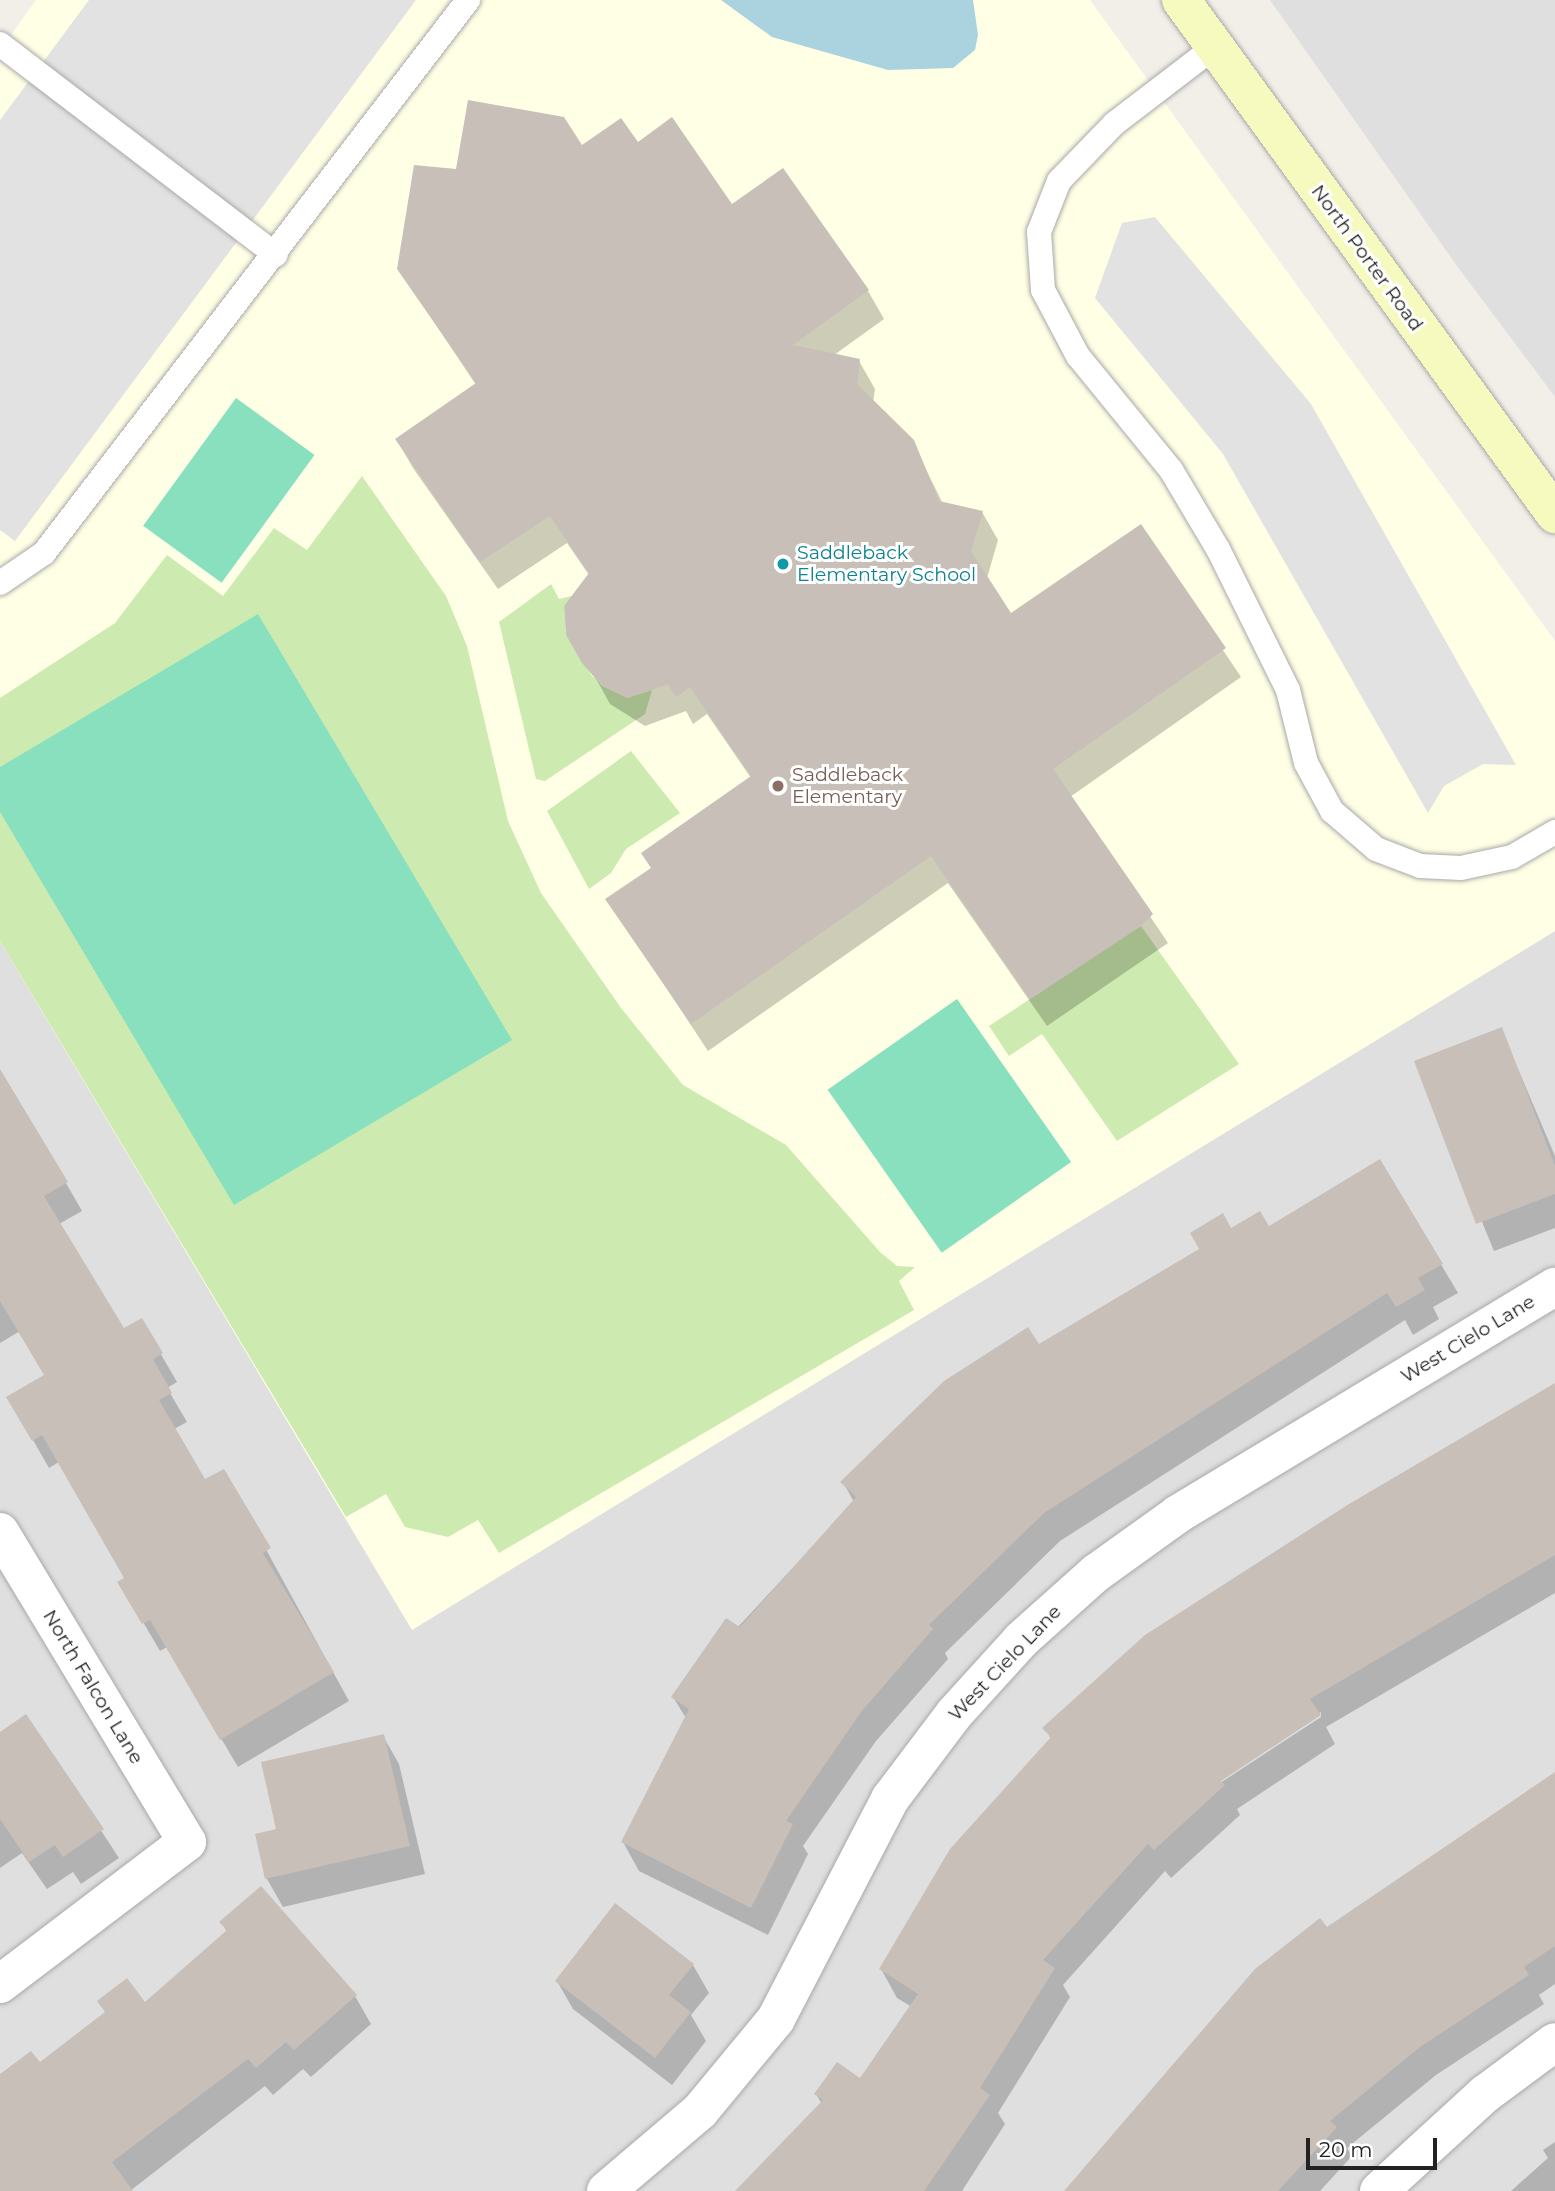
<!DOCTYPE html>
<style>
body{margin:0}
#map{position:relative;width:1555px;height:2191px;overflow:hidden;background:#f2efe9;font-family:Montserrat,sans-serif}
div>[style]{position:absolute}
[style*='--x']{left:calc(var(--x)*1px);top:calc(var(--y)*1px);width:calc(var(--w)*1px);rotate:calc(var(--a)*1deg)}
.residential>*{inset:0;background:#e0dfdf}
.education>*{inset:0;background:#ffffe5}
.grass>*{inset:0;background:#cdebb0}
.pitch>*{inset:0;background:#88e0be;transform-origin:0 0}
.parking>*{inset:0;background:#e2e2e2}
.water>*{inset:0;background:#aad3df}
.shadow>*{inset:0;background:#0003}
.building>*{inset:0;background:#c7bfb8}
.roads{filter:drop-shadow(0 0 2px #a9a9a9) drop-shadow(0 0 2px #a9a9a9)}
.lane>*{height:24px;margin:-12px;padding:0 12px;transform-origin:12px;border-radius:12px;background:#fff}
.street>*{height:38px;margin:-19px;padding:0 19px;transform-origin:19px;border-radius:19px;background:#fff}
.secondary>*{height:38px;margin:-19px;padding:0 19px;transform-origin:19px;border-radius:19px;background:#f7fabf}
.dots>*{width:19px;height:19px;translate:-50% -50%;box-sizing:border-box;border:4px solid #fff;border-radius:50%}
span{translate:-50% -50%;white-space:nowrap;text-align:center;line-height:1.15;-webkit-text-stroke:6px #fff;paint-order:stroke}
.street-label{font-size:19px;color:#222}
.culture-label{font-size:19px;color:#0d838f}
.left{translate:0 -50%;text-align:left}
.education-label{font-size:19px;color:#785e54}
.scale{position:absolute;left:1306px;top:2138px;width:131px;height:32px;box-sizing:border-box;border:4px solid #222;border-top:0;padding-left:9px;font-size:21px;line-height:24px;white-space:nowrap;color:#222;-webkit-text-stroke:5px #fff;paint-order:stroke}
</style>
<div id="map">
<div class="residential">
<i style="clip-path:polygon(1270px 0,1555px 0,1555px 397px,1457px 266px)"></i>
<i style="clip-path:polygon(1555px 931px,1555px 2191px,0 2191px,0 941px,412px 1629px)"></i>
</div>
<div class="education">
<i style="clip-path:polygon(36px 0,1090px 0,1555px 641px,1555px 931px,412px 1630px,0 941px,0 50px)"></i>
</div>
<div class="grass">
<i style="clip-path:polygon(362px 476px,446px 596px,467px 646px,508px 821px,541px 893px,621px 1008px,683px 1085px,786px 1145px,880px 1252px,897px 1266px,915px 1267px,899px 1281px,914px 1310px,499px 1553px,478px 1520px,448px 1537px,405px 1527px,386px 1494px,346px 1517px,0 941px,0 698px,115px 623px,167px 555px,223px 596px,274px 528px,307px 550px)"></i>
<i style="clip-path:polygon(551px 584px,559px 599px,572px 596px,564px 606px,566px 635px,592px 676px,627px 698px,652px 690px,645px 714px,545px 781px,536px 779px,499px 622px)"></i>
<i style="clip-path:polygon(631px 751px,680px 813px,626px 849px,611px 873px,589px 889px,547px 811px)"></i>
<i style="clip-path:polygon(1141px 926px,1239px 1064px,1117px 1141px,1042px 1034px,1009px 1056px,989px 1026px)"></i>
</div>
<div class="pitch">
<i style="left:236px;top:398px;width:97px;height:158px;rotate:36deg"></i>
<i style="clip-path:polygon(258px 614px,512px 1040px,234px 1205px,0 812px,0 767px)"></i>
<i style="left:957px;top:999px;width:199px;height:158px;rotate:55deg"></i>
</div>
<div class="parking">
<i style="clip-path:polygon(89px 0,416px 0,15px 541px,0 530px,0 120px)"></i>
<i style="clip-path:polygon(1155px 217px,1311px 404px,1516px 765px,1483px 764px,1444px 786px,1428px 813px,1223px 454px,1095px 298px,1122px 223px)"></i>
</div>
<div class="water">
<i style="clip-path:polygon(721px 0,973px 0,978px 35px,975px 50px,953px 68px,888px 70px,772px 37px)"></i>
</div>
<div class="shadow">
<i style="clip-path:polygon(638px 145px,868px 291px,884px 319px,834px 355px,859px 361px,875px 389px,873px 403px,912px 441px,943px 504px,982px 512px,998px 540px,987px 578px,1011px 615px,1140px 526px,1241px 677px,1070px 797px,1168px 943px,1047px 1026px,948px 883px,708px 1051px,608px 900px,652px 869px,751px 778px,707px 714px,693px 724px,686px 711px,645px 726px,610px 704px,594px 675px,589px 575px,567px 543px,498px 589px,413px 468px,397px 440px,476px 385px,399px 269px,458px 171px,582px 148px)"></i>
<i style="clip-path:polygon(1501px 1029px,1555px 1156px,1555px 1228px,1494px 1251px,1416px 1062px)"></i>
<i style="clip-path:polygon(0 1112px,66px 1183px,82px 1211px,59px 1224px,123px 1331px,141px 1320px,177px 1382px,167px 1388px,187px 1422px,174px 1429px,204px 1482px,223px 1471px,349px 1701px,238px 1767px,167px 1647px,160px 1651px,136px 1610px,126px 1578px,59px 1462px,49px 1468px,9px 1398px,46px 1376px,20px 1331px,0 1343px)"></i>
<i style="clip-path:polygon(1380px 1162px,1458px 1293px,1433px 1307px,1439px 1319px,1413px 1335px,1405px 1320px,1060px 1541px,945px 1653px,948px 1659px,876px 1741px,803px 1846px,808px 1854px,768px 1935px,639px 1871px,623px 1842px,686px 1718px,673px 1697px,854px 1502px,843px 1482px,1039px 1347px,1231px 1230px,1268px 1228px)"></i>
<i style="clip-path:polygon(evenodd,1555px 1385px,1555px 1593px,1326px 1727px,1335px 1744px,1237px 1809px,1240px 1815px,1171px 1878px,1165px 1871px,1063px 1985px,1070px 1997px,998px 2113px,1005px 2124px,962px 2191px,746px 2191px,822px 2104px,816px 2094px,861px 2080px,912px 2007px,897px 1998px,881px 1969px,1051px 1739px,1045px 1728px,1555px 1385px,1321px 1712px,1321px 1717px,1214px 1787px,1213px 1784px,1321px 1712px)"></i>
<i style="clip-path:polygon(26px 1716px,119px 1858px,81px 1884px,73px 1872px,47px 1889px,22px 1853px,0 1868px,0 1734px)"></i>
<i style="clip-path:polygon(383px 1736px,399px 1764px,425px 1874px,283px 1907px,267px 1879px,278px 1830px)"></i>
<i style="clip-path:polygon(1555px 1774px,1555px 1984px,1539px 1995px,1544px 2004px,1436px 2075px,1347px 2148px,1352px 2156px,1320px 2191px,1070px 2191px,1327px 1930px)"></i>
<i style="clip-path:polygon(222px 1923px,355px 1996px,371px 2024px,311px 2077px,303px 2069px,273px 2095px,265px 2086px,130px 2191px,0 2191px,0 2076px,39px 2065px,144px 2005px,227px 1932px)"></i>
<i style="clip-path:polygon(693px 1965px,709px 1993px,691px 2015px,706px 2041px,672px 2085px,573px 2009px,557px 1981px)"></i>
<i style="clip-path:polygon(1555px 2142px,1555px 2191px,1511px 2191px,1548px 2158px,1543px 2150px)"></i>
</div>
<div class="building">
<i style="clip-path:polygon(468px 100px,564px 117px,582px 145px,621px 118px,638px 142px,672px 117px,732px 204px,783px 168px,869px 290px,793px 345px,860px 359px,857px 384px,914px 440px,939px 501px,983px 511px,971px 551px,1011px 613px,1141px 524px,1226px 648px,1053px 769px,1153px 914px,1141px 926px,1030px 999px,931px 856px,691px 1024px,605px 899px,651px 868px,641px 853px,751px 776px,690px 687px,676px 697px,668px 684px,627px 698px,602px 686px,582px 663px,566px 635px,564px 606px,589px 573px,550px 516px,480px 562px,395px 439px,476px 383px,397px 269px,414px 165px,456px 169px)"></i>
<i style="clip-path:polygon(1502px 1027px,1555px 1166px,1555px 1194px,1476px 1224px,1414px 1061px)"></i>
<i style="clip-path:polygon(0 1069px,68px 1182px,44px 1196px,124px 1328px,142px 1318px,163px 1353px,153px 1359px,172px 1393px,159px 1400px,205px 1479px,224px 1469px,271px 1548px,263px 1553px,334px 1672px,220px 1740px,150px 1620px,142px 1624px,117px 1582px,124px 1578px,42px 1435px,32px 1441px,6px 1397px,44px 1375px,0 1301px)"></i>
<i style="clip-path:polygon(1380px 1159px,1443px 1264px,1418px 1278px,1425px 1290px,1396px 1307px,1387px 1293px,1044px 1513px,929px 1625px,933px 1629px,861px 1712px,786px 1821px,793px 1824px,751px 1908px,621px 1842px,689px 1709px,671px 1697px,726px 1618px,740px 1627px,856px 1497px,840px 1482px,944px 1381px,1028px 1327px,1039px 1344px,1199px 1249px,1190px 1233px,1223px 1213px,1231px 1228px,1260px 1211px,1269px 1226px)"></i>
<i style="clip-path:polygon(1555px 1383px,1555px 1555px,1310px 1699px,1321px 1715px,1221px 1781px,1225px 1785px,1154px 1850px,1148px 1844px,1043px 1960px,1055px 1968px,980px 2088px,990px 2095px,924px 2191px,735px 2191px,823px 2100px,814px 2094px,837px 2062px,860px 2078px,918px 1994px,879px 1969px,950px 1849px,1051px 1737px,1042px 1728px,1145px 1635px,1349px 1504px)"></i>
<i style="clip-path:polygon(26px 1714px,104px 1829px,63px 1857px,55px 1845px,29px 1862px,0 1819px,0 1732px)"></i>
<i style="clip-path:polygon(384px 1734px,410px 1846px,265px 1879px,255px 1834px,276px 1829px,261px 1762px)"></i>
<i style="clip-path:polygon(1555px 1772px,1555px 1946px,1524px 1967px,1529px 1975px,1420px 2047px,1330px 2121px,1337px 2127px,1278px 2191px,1064px 2191px,1255px 1969px,1320px 1918px,1327px 1927px)"></i>
<i style="clip-path:polygon(261px 1886px,357px 1995px,294px 2050px,286px 2042px,256px 2068px,248px 2059px,112px 2162px,133px 2191px,0 2191px,0 2074px,31px 2051px,40px 2062px,105px 2012px,97px 2001px,127px 1978px,145px 2002px,227px 1930px,219px 1922px)"></i>
<i style="clip-path:polygon(615px 1903px,694px 1964px,669px 1995px,691px 2012px,655px 2058px,555px 1981px)"></i>
</div>
<div class="roads">
<div class="lane">
<i style="--x:0;--y:44;--w:347;--a:37.4"></i>
<i style="--x:1213;--y:48;--w:125;--a:142.5"></i>
<i style="--x:1114;--y:124;--w:79;--a:134"></i>
<i style="--x:1059;--y:181;--w:55;--a:111.4"></i>
<i style="--x:1039;--y:232;--w:58;--a:86.1"></i>
<i style="--x:1043;--y:290;--w:75;--a:62.1"></i>
<i style="--x:1078;--y:356;--w:147;--a:50.8"></i>
<i style="--x:1171;--y:470;--w:92;--a:59.3"></i>
<i style="--x:1218;--y:549;--w:157;--a:63.6"></i>
<i style="--x:1288;--y:690;--w:75;--a:76.1"></i>
<i style="--x:1306;--y:763;--w:55;--a:61.6"></i>
<i style="--x:1332;--y:811;--w:58;--a:40.8"></i>
<i style="--x:1376;--y:849;--w:47;--a:21.1"></i>
<i style="--x:1420;--y:866;--w:41;--a:2.8"></i>
<i style="--x:1461;--y:868;--w:52;--a:-12.2"></i>
<i style="--x:1512;--y:857;--w:50;--a:-30.2"></i>
<i style="--x:0;--y:583;--w:53;--a:-34.3"></i>
<i style="--x:44;--y:553;--w:697;--a:-52.52"></i>
</div>
<div class="street">
<i style="--x:0;--y:1532;--w:362;--a:58.9"></i>
<i style="--x:187;--y:1842;--w:235;--a:142.8"></i>
<i style="--x:606;--y:2191;--w:123;--a:-40.4"></i>
<i style="--x:700;--y:2111;--w:119;--a:-50.4"></i>
<i style="--x:776;--y:2019;--w:248;--a:-62.6"></i>
<i style="--x:890;--y:1799;--w:106;--a:-53"></i>
<i style="--x:954;--y:1714;--w:100;--a:-47.8"></i>
<i style="--x:1021;--y:1640;--w:101;--a:-41.8"></i>
<i style="--x:1096;--y:1573;--w:101;--a:-35.7"></i>
<i style="--x:1178;--y:1514;--w:440;--a:-31.1"></i>
<i style="--x:1379;--y:2191;--w:144;--a:-42.5"></i>
<i style="--x:1485;--y:2094;--w:87;--a:-36.6"></i>
</div>
<div class="secondary">
<i style="--x:1181;--y:0;--w:636;--a:53.96"></i>
</div>
</div>
<div class="dots">
<i style="left:783px;top:564px;background:#0f9aa8"></i>
<i style="left:778px;top:786px;background:#8d6e63"></i>
</div>
<div class="street-label">
<span style="left:1367px;top:258px;rotate:54deg">North Porter Road</span>
<span style="left:1468px;top:1339px;rotate:-31deg">West Cielo Lane</span>
<span style="left:1005px;top:1663px;rotate:-46deg">West Cielo Lane</span>
<span style="left:93px;top:1687px;rotate:59deg">North Falcon Lane</span>
</div>
<div class="culture-label">
<span class="left" style="left:797px;top:564px">Saddleback<br>Elementary School</span>
</div>
<div class="education-label">
<span class="left" style="left:792px;top:786px">Saddleback<br>Elementary</span>
</div>
<div class="scale">20 m</div>
</div>
